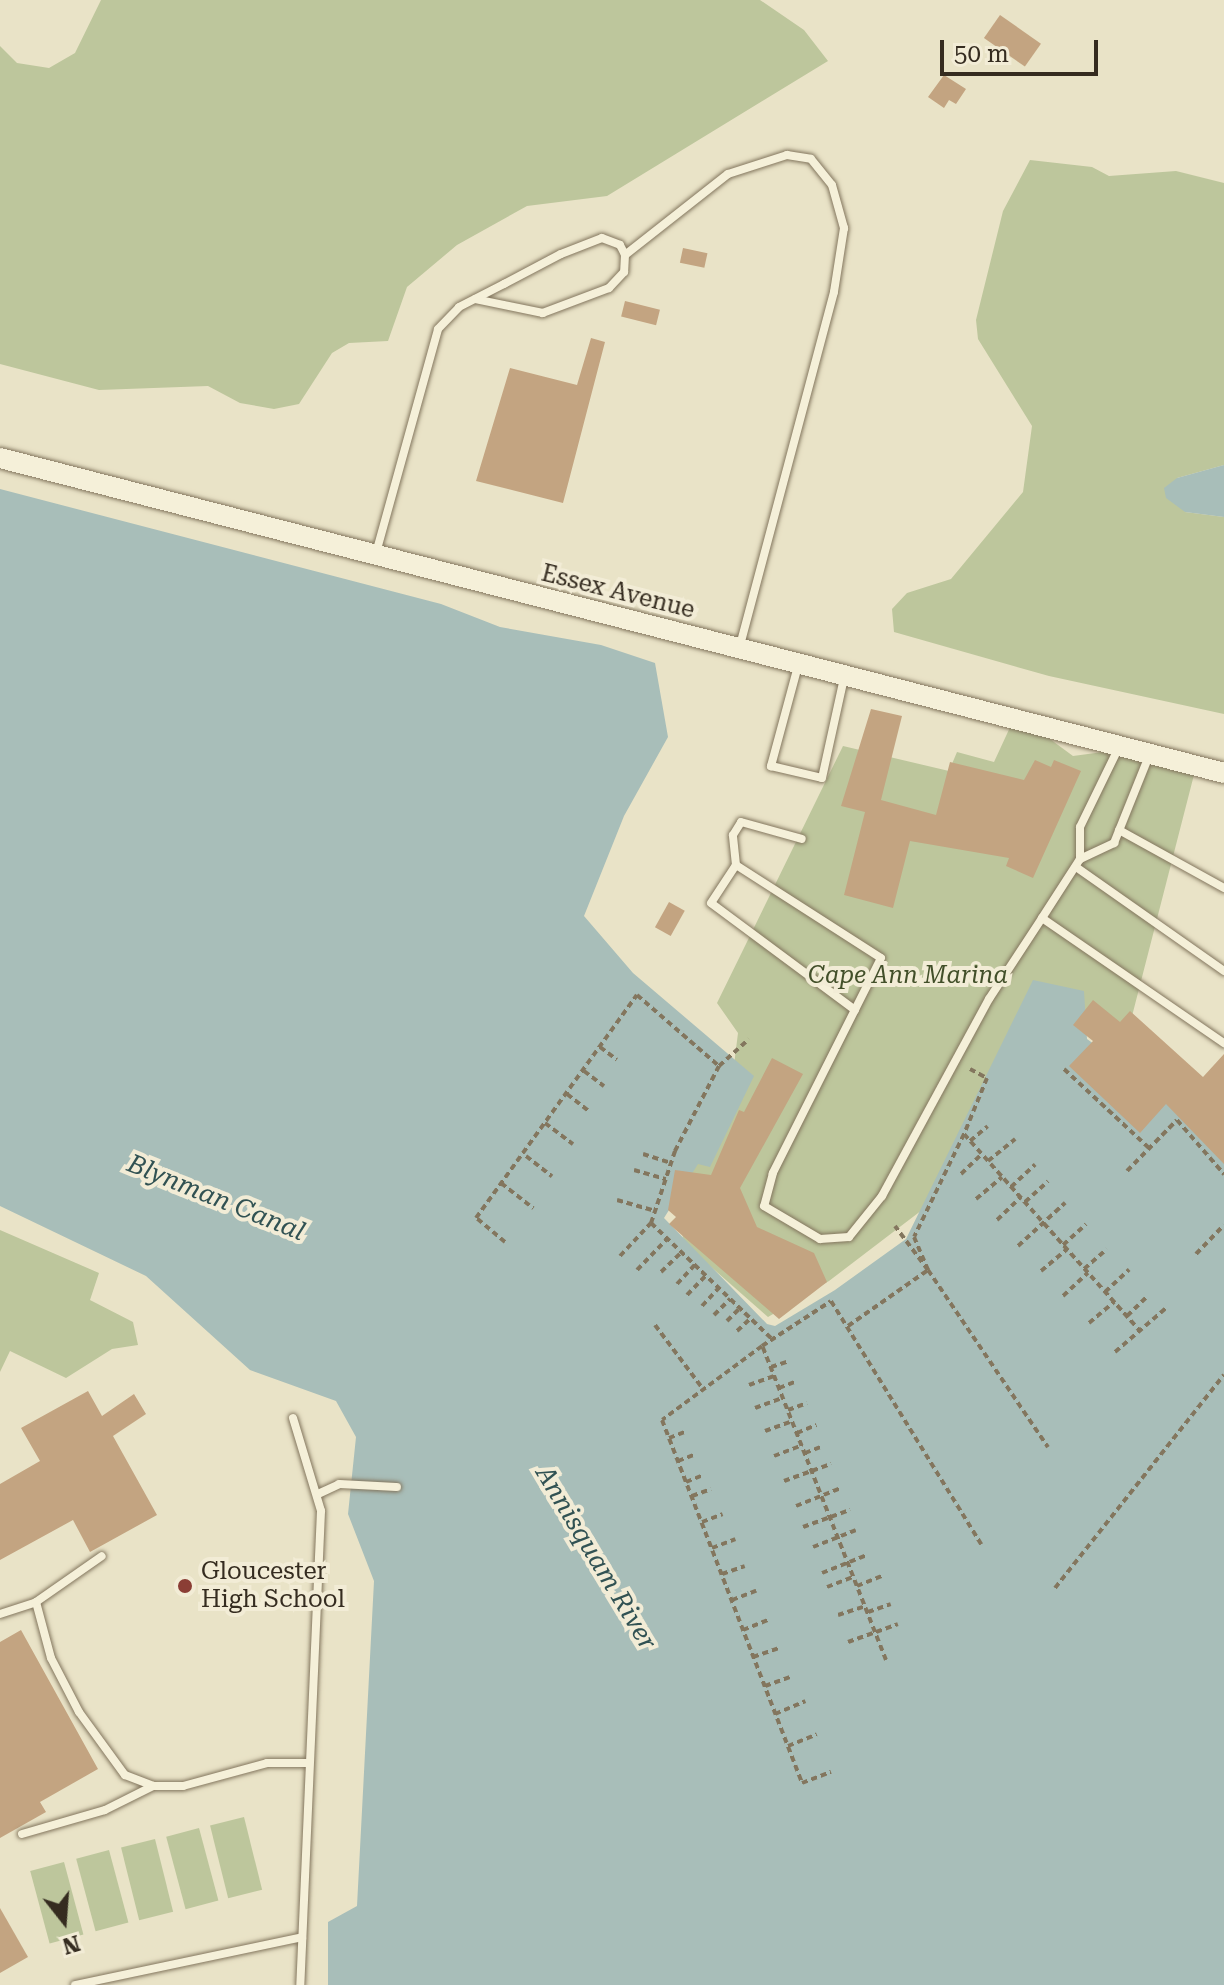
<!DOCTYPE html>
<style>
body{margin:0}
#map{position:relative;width:1224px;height:1985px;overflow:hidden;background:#e9e3c7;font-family:"Roboto Serif",serif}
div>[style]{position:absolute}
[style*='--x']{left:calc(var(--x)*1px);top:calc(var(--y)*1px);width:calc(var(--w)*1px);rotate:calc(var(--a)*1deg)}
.green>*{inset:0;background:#bdc69c;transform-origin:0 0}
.water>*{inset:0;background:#a8beb9}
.building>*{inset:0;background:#c3a481;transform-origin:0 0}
.path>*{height:4px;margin-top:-2px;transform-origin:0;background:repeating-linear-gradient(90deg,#83765e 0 6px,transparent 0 10px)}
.roads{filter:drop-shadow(0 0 2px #83765e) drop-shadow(0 0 2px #83765e)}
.service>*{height:8px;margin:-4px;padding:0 4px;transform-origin:4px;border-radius:4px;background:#f5f0d9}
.tertiary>*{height:20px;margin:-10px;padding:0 10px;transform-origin:10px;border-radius:10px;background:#f5f0d9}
.dots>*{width:22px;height:22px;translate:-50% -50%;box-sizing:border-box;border:4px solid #f2ecd6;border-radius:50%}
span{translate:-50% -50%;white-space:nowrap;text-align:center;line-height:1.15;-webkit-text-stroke:8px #f2ecd6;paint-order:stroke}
.street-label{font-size:24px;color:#352c20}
.park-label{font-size:24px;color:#424f29;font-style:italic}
.poi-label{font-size:24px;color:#352c20}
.left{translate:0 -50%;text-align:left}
.water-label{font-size:26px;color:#315253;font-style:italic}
.north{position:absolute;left:24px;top:1881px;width:80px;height:80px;-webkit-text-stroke:6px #f2ecd6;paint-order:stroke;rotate:163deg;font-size:22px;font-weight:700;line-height:32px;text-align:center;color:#352c20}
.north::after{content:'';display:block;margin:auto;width:28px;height:36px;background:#352c20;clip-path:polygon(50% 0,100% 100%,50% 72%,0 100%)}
.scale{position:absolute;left:940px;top:40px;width:158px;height:36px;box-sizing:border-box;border:4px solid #352c20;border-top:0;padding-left:10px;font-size:24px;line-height:28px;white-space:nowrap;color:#352c20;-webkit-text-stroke:6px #f2ecd6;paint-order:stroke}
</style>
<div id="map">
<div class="green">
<i style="clip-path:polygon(101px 0,760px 0,804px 30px,828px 61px,607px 196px,527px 206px,457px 245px,407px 287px,388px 341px,349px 343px,332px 353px,299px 404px,274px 409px,240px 403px,208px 386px,99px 390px,0 364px,0 46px,17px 63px,49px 68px,75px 53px)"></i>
<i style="clip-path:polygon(1030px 160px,1092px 167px,1109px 176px,1176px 171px,1224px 183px,1224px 465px,1177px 478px,1185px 512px,1224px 517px,1224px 714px,1049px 676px,894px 632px,892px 609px,907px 593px,951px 579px,1023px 492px,1032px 426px,978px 339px,976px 320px,1003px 211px)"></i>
<i style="clip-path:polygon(1012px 723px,1039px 731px,1073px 756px,1133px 748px,1196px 767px,1121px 1059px,1089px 1019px,981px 1165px,829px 1281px,768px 1317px,685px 1244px,663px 1170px,730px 1097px,738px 1033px,717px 1003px,843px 746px,949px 771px,957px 752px,994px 762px)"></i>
<i style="clip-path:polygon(0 1230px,99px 1273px,90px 1300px,133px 1322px,138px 1345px,112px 1349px,66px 1378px,10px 1351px,0 1372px)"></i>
<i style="left:244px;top:1817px;width:75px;height:35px;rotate:76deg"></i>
<i style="left:199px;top:1828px;width:75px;height:34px;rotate:75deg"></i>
<i style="left:155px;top:1839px;width:75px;height:35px;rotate:76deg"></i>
<i style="left:109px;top:1850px;width:75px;height:34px;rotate:75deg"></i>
<i style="left:64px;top:1862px;width:75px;height:35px;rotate:75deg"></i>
</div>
<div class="water">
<i style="clip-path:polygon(1224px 465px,1224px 517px,1185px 512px,1166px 498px,1164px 488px,1177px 478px)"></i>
<i style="clip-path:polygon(0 489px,441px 604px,500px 627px,601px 645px,655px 663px,668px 737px,624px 816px,584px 916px,633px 973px,754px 1076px,710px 1167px,698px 1164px,664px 1218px,767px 1324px,775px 1326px,835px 1290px,906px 1239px,1033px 980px,1084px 991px,1087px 1039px,1224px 1140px,1224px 1985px,328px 1985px,328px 1922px,357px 1906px,374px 1581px,348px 1514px,356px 1437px,336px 1401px,250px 1370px,146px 1276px,0 1206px)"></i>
</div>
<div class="building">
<i style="left:1000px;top:15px;width:50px;height:28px;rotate:35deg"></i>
<i style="clip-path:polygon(944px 75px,966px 89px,956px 104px,949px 100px,944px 108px,928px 97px)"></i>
<i style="left:683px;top:248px;width:25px;height:15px;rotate:12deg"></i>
<i style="left:625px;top:301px;width:36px;height:16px;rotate:14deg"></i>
<i style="clip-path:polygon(591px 338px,605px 342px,563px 503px,476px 481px,510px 368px,577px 385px)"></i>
<i style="clip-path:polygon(871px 709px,902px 716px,881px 800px,936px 815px,950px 762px,1024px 780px,1035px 760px,1051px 767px,1054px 760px,1081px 771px,1033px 878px,1006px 866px,1009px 858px,910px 841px,893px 908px,844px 895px,865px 812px,841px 806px)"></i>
<i style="left:669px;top:902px;width:18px;height:29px;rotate:29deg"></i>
<i style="clip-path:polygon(1093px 1000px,1120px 1022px,1130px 1011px,1203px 1077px,1224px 1054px,1224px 1164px,1166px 1104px,1140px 1133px,1069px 1066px,1093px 1041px,1073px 1025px)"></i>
<i style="clip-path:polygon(772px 1058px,803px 1074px,740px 1188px,757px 1227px,814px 1253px,827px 1282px,779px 1319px,669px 1224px,676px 1217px,668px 1210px,675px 1170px,711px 1175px,739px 1110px,744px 1112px)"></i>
<i style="clip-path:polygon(88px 1391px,102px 1416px,134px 1394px,146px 1414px,113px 1436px,157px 1515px,90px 1552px,73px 1520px,0 1560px,0 1484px,40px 1461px,21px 1428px)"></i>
<i style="clip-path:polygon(21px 1630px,98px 1769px,40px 1802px,46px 1812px,0 1838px,0 1642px)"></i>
<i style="clip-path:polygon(0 1908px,28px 1957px,0 1973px)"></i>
</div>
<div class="path">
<i style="--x:600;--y:1047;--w:21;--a:37"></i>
<i style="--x:719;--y:1066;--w:40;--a:-42"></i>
<i style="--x:970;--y:1069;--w:19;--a:28"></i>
<i style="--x:987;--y:1078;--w:61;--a:112.3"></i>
<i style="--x:964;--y:1134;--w:263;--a:48.2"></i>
<i style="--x:1064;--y:1069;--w:116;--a:42.9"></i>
<i style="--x:584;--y:1071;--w:25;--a:37"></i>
<i style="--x:567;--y:1094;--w:29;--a:38"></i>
<i style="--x:545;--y:1123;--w:35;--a:37"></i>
<i style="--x:964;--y:1134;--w:114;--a:115.9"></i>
<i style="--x:914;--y:1237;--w:36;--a:67"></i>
<i style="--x:928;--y:1270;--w:214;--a:55.9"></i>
<i style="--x:970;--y:1141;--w:23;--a:-40"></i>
<i style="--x:643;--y:1154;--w:29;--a:18"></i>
<i style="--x:526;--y:1156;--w:33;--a:38"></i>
<i style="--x:988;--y:1161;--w:35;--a:-39"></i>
<i style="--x:634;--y:1170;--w:33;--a:16"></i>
<i style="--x:1127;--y:1171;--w:71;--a:-45.6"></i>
<i style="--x:1177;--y:1120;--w:72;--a:49"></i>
<i style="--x:961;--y:1174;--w:29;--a:-44"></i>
<i style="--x:501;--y:1183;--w:41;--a:38"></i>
<i style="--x:1011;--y:1187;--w:33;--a:-43"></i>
<i style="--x:976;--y:1199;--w:34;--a:-40"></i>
<i style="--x:617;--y:1200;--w:40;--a:16"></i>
<i style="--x:1025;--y:1202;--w:31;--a:-42"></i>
<i style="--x:997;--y:1220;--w:33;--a:-44"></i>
<i style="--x:505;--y:1242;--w:38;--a:-140"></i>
<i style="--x:476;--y:1218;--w:275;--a:-54.2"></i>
<i style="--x:637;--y:995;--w:108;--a:40.9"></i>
<i style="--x:719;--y:1066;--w:96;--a:117.4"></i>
<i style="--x:675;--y:1151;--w:76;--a:108.4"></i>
<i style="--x:651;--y:1223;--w:168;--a:43.8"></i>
<i style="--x:1063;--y:1245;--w:31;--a:-42"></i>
<i style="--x:1018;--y:1246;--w:64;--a:-42.5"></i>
<i style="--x:1196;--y:1254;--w:40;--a:-46"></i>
<i style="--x:620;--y:1256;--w:45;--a:-46.8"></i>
<i style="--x:1084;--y:1269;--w:30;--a:-41"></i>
<i style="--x:637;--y:1270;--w:45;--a:-45.9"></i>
<i style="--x:1041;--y:1271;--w:34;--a:-40"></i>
<i style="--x:661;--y:1272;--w:29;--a:-44"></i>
<i style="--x:677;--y:1284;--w:26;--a:-47"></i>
<i style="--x:1105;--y:1292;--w:33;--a:-43"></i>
<i style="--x:687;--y:1295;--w:28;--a:-46"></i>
<i style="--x:1063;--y:1296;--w:34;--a:-43"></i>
<i style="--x:702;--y:1306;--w:25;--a:-47"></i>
<i style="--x:714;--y:1315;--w:23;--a:-45"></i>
<i style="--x:1127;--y:1316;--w:28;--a:-44"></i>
<i style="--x:727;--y:1321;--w:18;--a:-45"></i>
<i style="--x:1089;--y:1323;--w:33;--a:-40"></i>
<i style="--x:655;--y:1325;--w:80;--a:53.1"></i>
<i style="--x:848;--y:1326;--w:98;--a:-35"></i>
<i style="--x:928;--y:1270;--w:55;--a:-126.9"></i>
<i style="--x:737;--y:1331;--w:18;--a:-43"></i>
<i style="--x:762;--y:1346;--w:124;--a:143.5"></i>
<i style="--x:662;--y:1420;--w:389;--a:68.9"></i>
<i style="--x:802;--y:1783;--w:31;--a:-21"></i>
<i style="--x:1115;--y:1352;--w:67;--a:-40.8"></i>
<i style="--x:771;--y:1367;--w:19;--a:-18"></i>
<i style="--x:749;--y:1385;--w:27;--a:-20"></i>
<i style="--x:779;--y:1388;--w:19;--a:-21"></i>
<i style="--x:755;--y:1408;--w:30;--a:-20"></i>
<i style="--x:788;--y:1410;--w:20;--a:-20"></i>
<i style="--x:765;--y:1431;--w:29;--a:-20"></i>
<i style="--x:797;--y:1433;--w:21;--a:-23"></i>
<i style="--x:669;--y:1438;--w:17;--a:-21"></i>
<i style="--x:805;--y:1453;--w:19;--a:-21"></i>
<i style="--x:774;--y:1456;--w:30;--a:-21"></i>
<i style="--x:678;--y:1461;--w:19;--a:-21"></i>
<i style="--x:784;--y:1481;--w:50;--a:-19.9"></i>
<i style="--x:686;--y:1482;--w:18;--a:-22"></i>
<i style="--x:692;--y:1496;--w:20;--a:-20"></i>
<i style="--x:796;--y:1506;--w:48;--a:-21.8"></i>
<i style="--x:702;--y:1522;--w:22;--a:-21"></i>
<i style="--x:803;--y:1527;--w:50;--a:-19.9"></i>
<i style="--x:813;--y:1547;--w:46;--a:-21.6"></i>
<i style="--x:712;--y:1548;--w:25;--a:-21"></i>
<i style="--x:822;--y:1573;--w:48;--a:-21.8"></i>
<i style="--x:722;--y:1574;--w:24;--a:-19"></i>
<i style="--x:857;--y:1586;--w:27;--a:-22"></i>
<i style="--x:827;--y:1587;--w:28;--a:-21"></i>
<i style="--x:1055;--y:1588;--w:272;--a:-51.6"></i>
<i style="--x:732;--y:1600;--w:26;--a:-21"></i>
<i style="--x:868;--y:1612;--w:24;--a:-19"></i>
<i style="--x:838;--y:1615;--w:28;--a:-18"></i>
<i style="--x:743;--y:1630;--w:27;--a:-22"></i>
<i style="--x:848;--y:1642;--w:53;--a:-19.8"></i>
<i style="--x:753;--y:1657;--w:28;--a:-19"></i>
<i style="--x:886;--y:1660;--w:338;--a:-111.5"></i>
<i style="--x:762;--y:1346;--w:82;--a:-33.1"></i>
<i style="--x:831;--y:1301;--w:286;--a:58.3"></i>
<i style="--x:765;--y:1686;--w:27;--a:-20"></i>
<i style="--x:775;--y:1714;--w:33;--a:-23"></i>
<i style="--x:788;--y:1746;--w:31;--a:-22"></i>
</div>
<div class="roads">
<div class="service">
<i style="--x:625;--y:255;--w:131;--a:-38.2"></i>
<i style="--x:728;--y:174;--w:62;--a:-17.9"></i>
<i style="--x:787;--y:155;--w:24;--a:9"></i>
<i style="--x:811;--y:159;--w:33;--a:51"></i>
<i style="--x:832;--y:185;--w:45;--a:74.4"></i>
<i style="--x:844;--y:228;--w:65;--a:98.9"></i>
<i style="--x:834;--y:292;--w:366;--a:104.9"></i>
<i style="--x:376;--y:553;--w:232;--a:-74.5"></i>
<i style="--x:438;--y:329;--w:30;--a:-46"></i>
<i style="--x:459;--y:307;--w:51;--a:-27.1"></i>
<i style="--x:504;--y:284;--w:64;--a:-27.8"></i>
<i style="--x:561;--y:254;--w:44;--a:-21.3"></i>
<i style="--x:602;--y:238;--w:19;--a:21"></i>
<i style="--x:620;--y:245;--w:11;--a:63"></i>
<i style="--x:625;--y:255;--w:17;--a:93"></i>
<i style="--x:624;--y:272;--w:22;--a:133"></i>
<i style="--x:609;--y:288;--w:71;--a:159.3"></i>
<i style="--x:543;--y:313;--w:69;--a:-168.4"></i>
<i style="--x:798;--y:666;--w:104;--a:105.1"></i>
<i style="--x:771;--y:766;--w:52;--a:13.2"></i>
<i style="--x:822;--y:778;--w:102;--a:-77.6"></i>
<i style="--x:1119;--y:830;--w:120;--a:28.9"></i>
<i style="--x:1080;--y:859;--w:32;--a:-90"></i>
<i style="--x:1080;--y:827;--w:87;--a:-64"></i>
<i style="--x:736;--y:865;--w:30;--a:-96"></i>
<i style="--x:733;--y:835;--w:15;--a:-58"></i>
<i style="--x:741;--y:822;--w:63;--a:15.6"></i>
<i style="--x:1076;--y:867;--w:181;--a:35.1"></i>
<i style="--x:1042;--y:918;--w:221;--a:34.5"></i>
<i style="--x:855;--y:1010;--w:179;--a:-143.4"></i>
<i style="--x:711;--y:903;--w:45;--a:-56.7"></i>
<i style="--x:736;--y:865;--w:172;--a:32.7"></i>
<i style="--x:881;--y:958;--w:241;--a:116.7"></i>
<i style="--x:773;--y:1173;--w:34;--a:105"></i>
<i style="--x:764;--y:1206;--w:65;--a:30.5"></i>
<i style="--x:820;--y:1239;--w:29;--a:-4"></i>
<i style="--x:849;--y:1237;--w:53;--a:-51.2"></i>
<i style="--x:882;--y:1196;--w:224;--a:-61.5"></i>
<i style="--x:989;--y:999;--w:97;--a:-56.8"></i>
<i style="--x:1042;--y:918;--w:70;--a:-57.2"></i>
<i style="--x:1080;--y:859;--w:38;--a:-25"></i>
<i style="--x:1114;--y:843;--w:94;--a:-68.1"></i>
<i style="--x:293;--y:1418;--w:97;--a:73.2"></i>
<i style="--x:321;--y:1511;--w:474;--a:92.5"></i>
<i style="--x:318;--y:1494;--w:23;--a:-25"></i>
<i style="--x:339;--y:1484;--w:58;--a:3"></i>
<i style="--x:36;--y:1602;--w:58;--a:75"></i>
<i style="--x:51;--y:1658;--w:61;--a:62.6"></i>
<i style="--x:79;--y:1712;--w:78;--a:53.9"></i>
<i style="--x:125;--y:1775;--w:30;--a:21"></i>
<i style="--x:153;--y:1786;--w:30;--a:0"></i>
<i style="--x:183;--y:1786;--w:87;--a:-15.3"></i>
<i style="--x:267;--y:1763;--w:41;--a:0"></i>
<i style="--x:0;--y:1614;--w:38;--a:-18"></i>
<i style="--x:36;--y:1602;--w:80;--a:-34.9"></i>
<i style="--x:22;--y:1834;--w:86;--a:-16.1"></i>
<i style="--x:105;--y:1810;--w:54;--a:-26.6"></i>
<i style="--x:75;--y:1985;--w:232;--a:-11.9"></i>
</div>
<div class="tertiary">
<i style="--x:0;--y:458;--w:1264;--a:14.43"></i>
</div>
</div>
<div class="dots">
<i style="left:185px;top:1586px;background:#8b3e35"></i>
</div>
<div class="street-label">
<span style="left:618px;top:592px;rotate:14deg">Essex Avenue</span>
</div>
<div class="park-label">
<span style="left:908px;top:976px">Cape Ann Marina</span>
</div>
<div class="poi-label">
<span class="left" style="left:201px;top:1586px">Gloucester<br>High School</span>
</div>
<div class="water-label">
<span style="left:216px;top:1198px;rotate:22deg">Blynman Canal</span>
<span style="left:596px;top:1558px;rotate:59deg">Annisquam River</span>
</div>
<div class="north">N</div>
<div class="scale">50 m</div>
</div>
